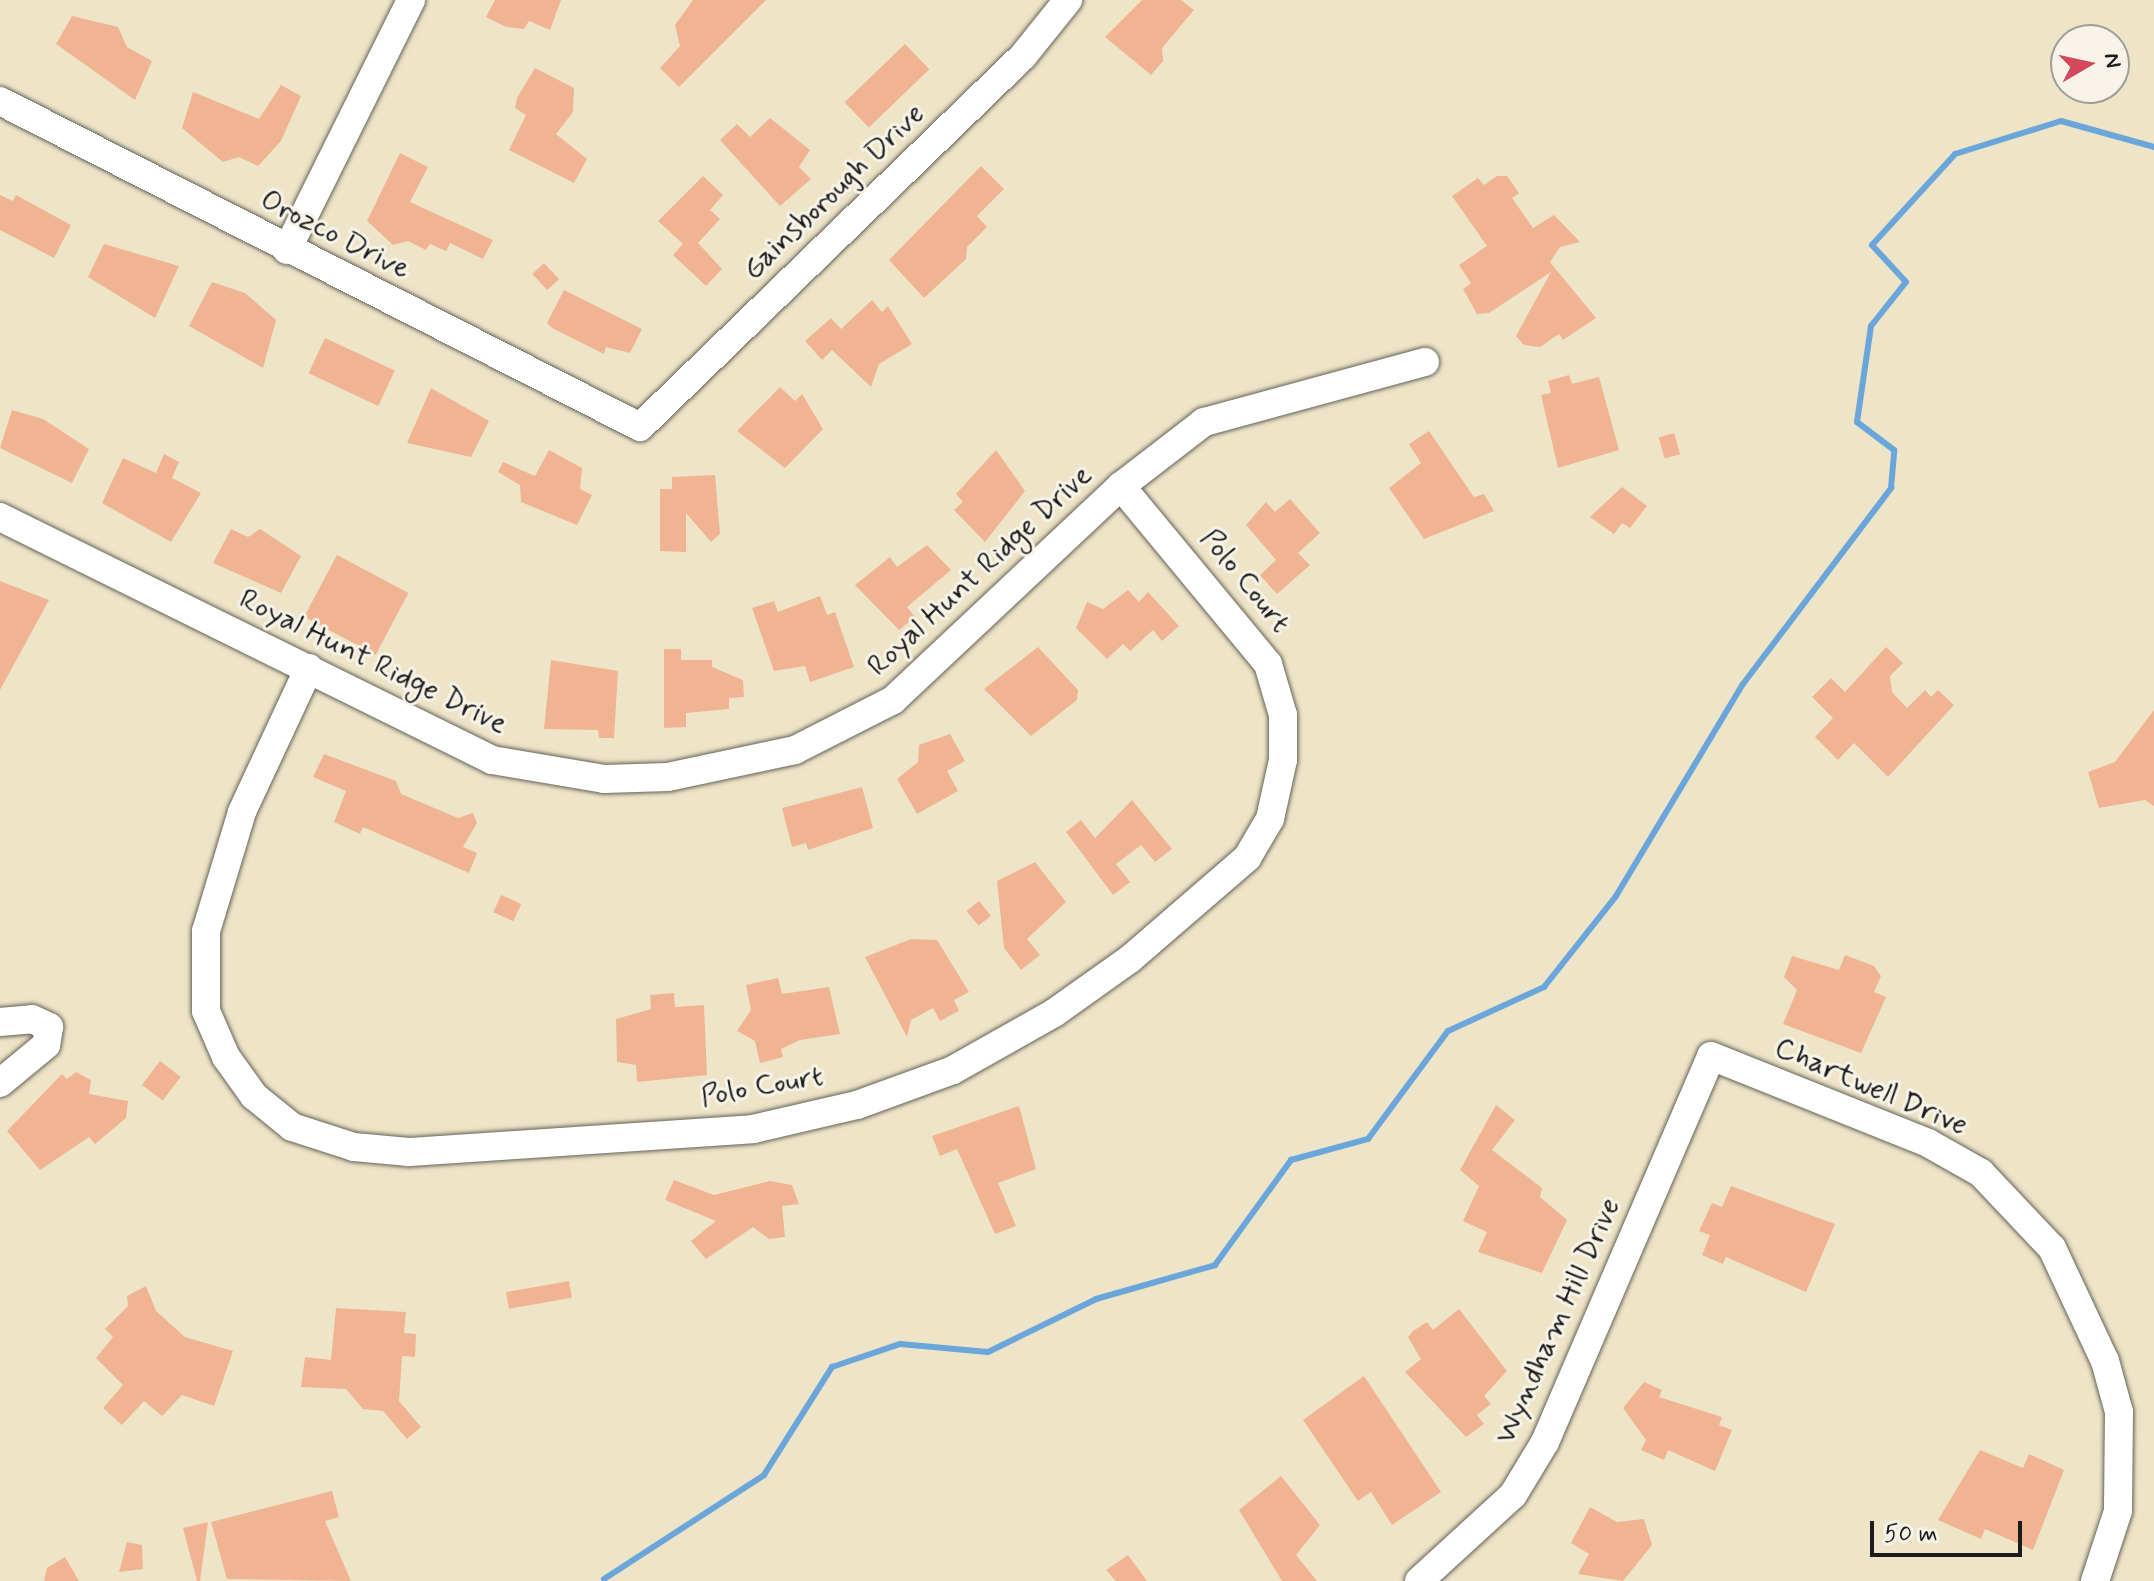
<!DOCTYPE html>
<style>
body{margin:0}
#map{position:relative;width:2154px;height:1581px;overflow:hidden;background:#eee5c8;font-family:Mynerve,sans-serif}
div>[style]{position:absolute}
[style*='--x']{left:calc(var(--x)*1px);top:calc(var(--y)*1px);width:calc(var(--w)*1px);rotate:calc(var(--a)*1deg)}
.stream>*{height:6px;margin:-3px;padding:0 3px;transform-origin:3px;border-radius:3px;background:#6ba6db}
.building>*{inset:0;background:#f0b493;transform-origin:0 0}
.roads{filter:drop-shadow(0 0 2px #666258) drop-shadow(0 0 2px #666258)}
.minor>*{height:28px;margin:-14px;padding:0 14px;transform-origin:14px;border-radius:14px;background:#fff}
span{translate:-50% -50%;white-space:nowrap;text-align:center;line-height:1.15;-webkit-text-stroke:6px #f7f3e8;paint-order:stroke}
.street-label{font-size:30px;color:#1c1c1c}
.north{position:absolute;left:2050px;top:24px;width:80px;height:80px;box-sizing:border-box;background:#f7f3e8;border:2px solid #9f9d96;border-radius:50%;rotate:81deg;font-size:22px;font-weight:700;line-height:32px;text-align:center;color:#1c1c1c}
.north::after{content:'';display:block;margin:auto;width:28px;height:36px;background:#d1495b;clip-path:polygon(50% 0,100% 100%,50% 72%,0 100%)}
.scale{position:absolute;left:1870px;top:1521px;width:152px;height:36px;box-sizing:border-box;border:4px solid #1c1c1c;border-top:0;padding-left:10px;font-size:24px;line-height:28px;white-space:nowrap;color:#1c1c1c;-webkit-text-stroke:6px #f7f3e8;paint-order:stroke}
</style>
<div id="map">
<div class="stream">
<i style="--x:604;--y:1579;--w:191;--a:-33"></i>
<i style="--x:764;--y:1475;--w:128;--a:-57.8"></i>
<i style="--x:832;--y:1367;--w:72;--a:-18.7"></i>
<i style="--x:900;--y:1344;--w:88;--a:5.2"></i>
<i style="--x:988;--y:1352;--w:120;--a:-26.1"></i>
<i style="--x:1096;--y:1299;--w:124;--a:-15.9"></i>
<i style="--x:1215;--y:1265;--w:130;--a:-54.1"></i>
<i style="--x:1291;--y:1160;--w:80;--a:-15.3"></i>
<i style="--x:1368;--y:1139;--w:134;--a:-53.5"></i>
<i style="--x:1448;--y:1031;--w:106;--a:-24.6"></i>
<i style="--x:1544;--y:987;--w:116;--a:-51.6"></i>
<i style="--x:1616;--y:896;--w:247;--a:-59.1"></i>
<i style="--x:1743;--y:684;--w:246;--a:-52.9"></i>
<i style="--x:1891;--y:488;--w:38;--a:-85"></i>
<i style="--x:1894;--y:450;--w:46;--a:-142.9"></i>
<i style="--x:1857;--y:422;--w:97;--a:-81.7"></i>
<i style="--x:1871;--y:326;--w:56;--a:-51.5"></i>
<i style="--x:1906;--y:282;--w:50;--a:-132.6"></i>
<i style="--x:1872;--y:245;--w:123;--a:-47.6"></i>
<i style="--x:1955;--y:154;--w:111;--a:-17.3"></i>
<i style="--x:2061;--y:121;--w:97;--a:15.6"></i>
</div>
<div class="building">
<i style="clip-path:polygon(495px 0,561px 0,550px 30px,529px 21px,524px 29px,506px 27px,486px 17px)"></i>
<i style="clip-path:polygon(693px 0,766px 0,679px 87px,660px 68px,680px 46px,675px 25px)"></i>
<i style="clip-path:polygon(1142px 0,1181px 0,1194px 10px,1162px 48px,1163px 61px,1151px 75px,1105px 37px)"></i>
<i style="clip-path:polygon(72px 16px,118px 27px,127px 47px,152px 61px,135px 100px,56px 44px)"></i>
<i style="left:905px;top:44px;width:35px;height:84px;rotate:46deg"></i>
<i style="clip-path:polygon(535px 68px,574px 88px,573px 112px,556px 134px,587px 159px,574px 183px,509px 150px,526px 115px,515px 108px,517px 98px)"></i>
<i style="clip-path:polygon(281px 85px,301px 96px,281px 141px,258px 166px,239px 157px,223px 162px,182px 128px,193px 92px,259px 119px)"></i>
<i style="clip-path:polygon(770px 118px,810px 150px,799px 167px,811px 179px,780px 206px,720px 140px,737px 124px,750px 137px)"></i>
<i style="clip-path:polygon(400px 153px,428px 167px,410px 202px,493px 240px,483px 259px,450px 243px,446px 251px,430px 244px,426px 250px,408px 241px,393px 245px,367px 221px)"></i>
<i style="clip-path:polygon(981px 166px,1004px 189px,977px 216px,987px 227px,967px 247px,966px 259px,924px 298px,889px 260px)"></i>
<i style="clip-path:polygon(703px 176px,723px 195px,710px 210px,720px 219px,698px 243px,722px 269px,706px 286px,673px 255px,683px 244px,658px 221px)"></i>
<i style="clip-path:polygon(1497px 176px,1507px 176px,1519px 193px,1512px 198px,1533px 228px,1554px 215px,1580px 242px,1560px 247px,1550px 262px,1596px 318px,1563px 340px,1559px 334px,1540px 347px,1524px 345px,1516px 336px,1551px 272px,1489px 313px,1477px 314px,1463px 289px,1471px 283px,1459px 265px,1487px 246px,1452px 196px,1478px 178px,1484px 185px)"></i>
<i style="clip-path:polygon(0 195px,13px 201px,16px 195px,71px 225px,54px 258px,0 230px)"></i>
<i style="clip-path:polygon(104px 244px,179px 266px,155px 318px,88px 277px)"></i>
<i style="left:544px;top:263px;width:22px;height:16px;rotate:47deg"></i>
<i style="clip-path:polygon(212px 282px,245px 293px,276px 320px,263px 368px,189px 326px)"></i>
<i style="clip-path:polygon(564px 290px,642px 329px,630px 353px,606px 347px,604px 354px,552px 328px,547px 323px)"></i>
<i style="clip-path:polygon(872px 300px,882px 312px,888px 306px,912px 344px,879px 364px,871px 387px,832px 350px,822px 360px,805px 341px,831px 318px,841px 329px)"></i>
<i style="left:325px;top:338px;width:77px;height:39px;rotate:25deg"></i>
<i style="clip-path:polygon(1569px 375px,1572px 384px,1599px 377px,1619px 450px,1558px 468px,1541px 395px,1551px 393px,1548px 381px)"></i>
<i style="clip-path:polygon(780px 387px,795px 401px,802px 394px,823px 429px,785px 468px,737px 431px)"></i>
<i style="clip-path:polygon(431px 388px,489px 421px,471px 457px,407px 443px)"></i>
<i style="clip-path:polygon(12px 410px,43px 419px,89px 449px,72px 483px,0 448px)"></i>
<i style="clip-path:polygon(1429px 431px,1474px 497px,1484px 494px,1494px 511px,1424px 539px,1389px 488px,1421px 463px,1409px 444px)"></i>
<i style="left:1674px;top:433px;width:22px;height:16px;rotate:74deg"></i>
<i style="clip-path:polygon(549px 450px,582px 468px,580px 489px,592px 495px,577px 525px,521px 502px,520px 485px,498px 472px,503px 462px,535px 476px)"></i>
<i style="clip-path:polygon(996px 450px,1025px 491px,985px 542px,954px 510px,963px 502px,956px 494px)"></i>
<i style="clip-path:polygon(164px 454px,179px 462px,172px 478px,201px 493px,171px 542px,102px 503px,123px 458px,156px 473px)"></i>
<i style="clip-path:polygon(715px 475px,720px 534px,711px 542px,686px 513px,686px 552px,660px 551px,660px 489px,672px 489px,672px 477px)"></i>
<i style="clip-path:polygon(1622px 487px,1647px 506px,1630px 528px,1622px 523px,1614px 534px,1590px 517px)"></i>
<i style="clip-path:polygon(1290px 499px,1320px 533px,1298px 553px,1310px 565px,1277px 594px,1260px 575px,1276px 560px,1246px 525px,1266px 502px,1275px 512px)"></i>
<i style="clip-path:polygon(231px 529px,248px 537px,260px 529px,301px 556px,281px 593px,213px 563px)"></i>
<i style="clip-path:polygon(927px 545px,951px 570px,907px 607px,915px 617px,899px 630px,855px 585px,890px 557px,897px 567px)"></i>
<i style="left:337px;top:555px;width:81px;height:70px;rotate:28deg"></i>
<i style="clip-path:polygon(0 581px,49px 600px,0 690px)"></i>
<i style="clip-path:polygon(1128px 590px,1139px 602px,1148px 592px,1179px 626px,1162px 641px,1153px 630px,1130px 651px,1123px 644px,1107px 659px,1076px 628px,1087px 602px,1103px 609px)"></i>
<i style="clip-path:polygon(820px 596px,827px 615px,835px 612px,854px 667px,810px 682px,805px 666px,774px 671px,752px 608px,774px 601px,778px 612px)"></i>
<i style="clip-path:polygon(1038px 647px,1078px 690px,1077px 700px,1031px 736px,984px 689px)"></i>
<i style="clip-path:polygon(1886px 647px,1903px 663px,1890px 676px,1892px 692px,1907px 708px,1925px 690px,1931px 697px,1938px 690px,1954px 705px,1888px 777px,1854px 743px,1838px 760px,1815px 737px,1833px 718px,1812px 697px,1831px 678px,1845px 692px)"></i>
<i style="clip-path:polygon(664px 649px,681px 649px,681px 660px,712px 660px,712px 667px,743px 680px,744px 697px,729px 698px,729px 709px,686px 713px,686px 727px,664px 728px)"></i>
<i style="clip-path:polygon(551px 660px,618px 671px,614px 738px,599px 738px,598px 730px,544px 729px)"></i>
<i style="clip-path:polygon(2154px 710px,2154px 806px,2145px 800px,2099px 808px,2088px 772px,2115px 762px)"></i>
<i style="clip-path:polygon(950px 734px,965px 761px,947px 771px,958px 791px,917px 814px,897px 779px,918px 762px,919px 745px)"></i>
<i style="clip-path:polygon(324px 754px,396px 781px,401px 794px,458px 818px,473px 813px,477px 823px,463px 847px,477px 853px,469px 873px,363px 827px,360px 834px,334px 822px,346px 791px,313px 777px)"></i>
<i style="clip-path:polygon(862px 787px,873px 828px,808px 850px,806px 843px,792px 847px,782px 808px)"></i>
<i style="clip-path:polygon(1132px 800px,1172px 849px,1155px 862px,1141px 845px,1116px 864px,1130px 882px,1113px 895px,1066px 832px,1081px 820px,1095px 838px)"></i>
<i style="clip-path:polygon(1035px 862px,1066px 902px,1027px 939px,1040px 955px,1021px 970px,1004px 948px,997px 881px)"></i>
<i style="left:501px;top:895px;width:22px;height:19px;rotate:24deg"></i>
<i style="left:979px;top:901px;width:19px;height:16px;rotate:51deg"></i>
<i style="clip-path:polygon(911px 939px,937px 940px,969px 992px,954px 1000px,959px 1011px,940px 1021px,933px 1008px,911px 1020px,907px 1037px,865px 957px)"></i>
<i style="clip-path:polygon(1845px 955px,1874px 966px,1881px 976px,1874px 992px,1886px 997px,1861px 1053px,1783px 1024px,1797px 990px,1784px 977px,1792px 956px,1839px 970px)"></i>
<i style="clip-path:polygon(778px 978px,782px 994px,829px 987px,840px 1034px,800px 1040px,781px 1049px,783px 1057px,760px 1063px,755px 1041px,737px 1031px,751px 1010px,746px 985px)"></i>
<i style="clip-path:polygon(674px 993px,675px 1007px,704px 1005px,707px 1075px,637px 1082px,636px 1065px,617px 1062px,616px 1019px,651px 1009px,650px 995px)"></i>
<i style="left:160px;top:1061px;width:26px;height:30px;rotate:37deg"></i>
<i style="clip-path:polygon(76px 1072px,91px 1080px,89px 1094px,128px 1101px,126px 1118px,95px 1144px,89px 1137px,40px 1170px,7px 1131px,62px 1074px,67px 1079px)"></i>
<i style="clip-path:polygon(1496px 1105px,1515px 1120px,1492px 1150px,1542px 1188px,1540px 1197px,1567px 1220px,1542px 1273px,1478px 1252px,1487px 1232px,1463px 1221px,1479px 1186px,1460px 1170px)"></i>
<i style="clip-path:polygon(1019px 1106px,1036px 1169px,998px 1183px,1016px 1226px,995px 1234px,957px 1149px,940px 1156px,932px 1136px)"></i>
<i style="clip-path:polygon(674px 1180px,714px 1195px,770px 1181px,792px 1185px,799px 1204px,782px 1206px,785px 1237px,769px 1239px,753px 1227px,706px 1259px,691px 1241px,716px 1221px,665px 1200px)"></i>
<i style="clip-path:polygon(1731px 1186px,1835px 1224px,1806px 1292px,1726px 1257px,1723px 1264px,1702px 1255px,1710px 1235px,1699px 1231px,1712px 1203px,1722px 1207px)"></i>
<i style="left:569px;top:1281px;width:17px;height:64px;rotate:80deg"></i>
<i style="clip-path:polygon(146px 1286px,156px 1311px,185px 1337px,233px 1351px,214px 1406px,182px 1395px,162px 1416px,144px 1401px,122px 1425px,103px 1408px,123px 1385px,96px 1358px,113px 1337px,105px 1329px,128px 1306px,127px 1296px)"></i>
<i style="clip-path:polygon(336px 1308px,406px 1312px,404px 1333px,416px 1334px,415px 1357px,402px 1356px,399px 1401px,421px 1427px,407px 1439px,383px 1411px,363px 1409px,346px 1389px,301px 1387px,305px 1357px,331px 1360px)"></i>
<i style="clip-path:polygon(1459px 1309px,1507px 1371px,1484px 1396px,1491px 1404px,1477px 1415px,1484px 1424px,1466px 1437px,1405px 1372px,1421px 1359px,1408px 1337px,1413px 1331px,1427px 1322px,1433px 1330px)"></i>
<i style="clip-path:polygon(1364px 1376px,1441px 1492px,1392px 1525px,1371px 1492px,1358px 1501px,1303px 1420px)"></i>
<i style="clip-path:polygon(1644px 1382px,1662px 1390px,1659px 1397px,1722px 1417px,1719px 1425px,1732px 1430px,1715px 1471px,1668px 1450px,1664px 1460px,1641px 1450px,1646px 1440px,1623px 1408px)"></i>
<i style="clip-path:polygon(1980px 1450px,2023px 1468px,2029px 1454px,2064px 1470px,2033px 1550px,1985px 1529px,1981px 1539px,1938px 1520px)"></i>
<i style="clip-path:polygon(1281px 1476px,1320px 1525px,1296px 1555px,1317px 1581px,1282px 1581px,1239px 1510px)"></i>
<i style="clip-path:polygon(332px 1491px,339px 1517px,325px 1521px,351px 1581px,227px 1579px,211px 1522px)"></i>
<i style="clip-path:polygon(1590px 1507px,1617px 1522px,1644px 1519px,1652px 1545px,1623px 1581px,1578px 1574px,1589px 1554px,1571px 1543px)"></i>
<i style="clip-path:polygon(208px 1522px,200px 1581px,197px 1581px,183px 1528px)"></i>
<i style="clip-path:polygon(127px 1542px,142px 1545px,143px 1569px,119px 1572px)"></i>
<i style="clip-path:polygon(1128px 1555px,1147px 1581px,1116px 1581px,1106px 1570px)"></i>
<i style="clip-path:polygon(65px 1557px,79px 1581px,44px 1581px,47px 1568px)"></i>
</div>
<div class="roads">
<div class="minor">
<i style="--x:0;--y:101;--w:718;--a:26.99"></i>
<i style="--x:640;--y:427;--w:533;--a:-44.09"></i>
<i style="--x:1023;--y:56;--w:72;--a:-51.2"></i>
<i style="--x:287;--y:250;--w:279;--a:-63.6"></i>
<i style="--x:0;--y:517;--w:549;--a:26.28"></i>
<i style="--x:492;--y:760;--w:114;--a:9.6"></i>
<i style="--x:604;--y:779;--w:64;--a:-1.8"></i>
<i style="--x:668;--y:777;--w:130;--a:-12"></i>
<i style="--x:795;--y:750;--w:110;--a:-27"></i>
<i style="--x:893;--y:700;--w:313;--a:-43.2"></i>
<i style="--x:1121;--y:486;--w:105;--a:-37.6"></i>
<i style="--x:1204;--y:422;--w:229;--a:-15.2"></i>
<i style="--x:309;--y:668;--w:159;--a:115"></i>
<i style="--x:242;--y:812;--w:124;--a:106.8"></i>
<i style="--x:206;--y:931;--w:80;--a:90"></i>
<i style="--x:206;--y:1011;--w:50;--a:66.5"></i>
<i style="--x:226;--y:1057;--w:48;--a:54.3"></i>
<i style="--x:254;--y:1096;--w:49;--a:39.2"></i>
<i style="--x:292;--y:1127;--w:65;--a:17.9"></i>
<i style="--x:354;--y:1147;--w:55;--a:5.2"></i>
<i style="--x:409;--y:1152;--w:345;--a:-3.8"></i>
<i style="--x:753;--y:1129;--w:107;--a:-13"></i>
<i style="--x:857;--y:1105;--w:102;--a:-20"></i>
<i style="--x:953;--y:1070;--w:116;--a:-29.4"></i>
<i style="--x:1054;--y:1013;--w:93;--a:-35.4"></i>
<i style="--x:1130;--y:959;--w:155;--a:-40.8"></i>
<i style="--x:1247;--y:858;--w:45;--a:-59.5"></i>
<i style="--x:1270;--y:819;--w:60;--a:-77.6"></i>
<i style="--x:1283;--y:760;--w:45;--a:-90"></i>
<i style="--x:1283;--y:715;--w:53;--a:-106.4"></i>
<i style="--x:1268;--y:664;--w:231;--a:-129.6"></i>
<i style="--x:0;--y:1022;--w:32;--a:-5"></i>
<i style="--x:32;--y:1019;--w:19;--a:25"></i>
<i style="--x:49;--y:1027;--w:18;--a:99"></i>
<i style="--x:46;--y:1045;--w:60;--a:140.4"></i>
<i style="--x:1419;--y:1581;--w:127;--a:-42.5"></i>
<i style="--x:1513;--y:1495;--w:62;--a:-58.9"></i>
<i style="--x:1545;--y:1442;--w:420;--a:-66.7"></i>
<i style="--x:1711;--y:1056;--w:234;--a:21.8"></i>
<i style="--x:1928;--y:1143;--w:61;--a:29.5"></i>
<i style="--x:1981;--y:1173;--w:103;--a:46.6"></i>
<i style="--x:2052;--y:1248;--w:125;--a:64.9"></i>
<i style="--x:2105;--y:1361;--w:53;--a:74.6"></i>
<i style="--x:2119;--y:1412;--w:99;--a:90.6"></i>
<i style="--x:2118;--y:1511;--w:74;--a:108.2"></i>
</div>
</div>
<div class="street-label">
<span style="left:834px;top:192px;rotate:-44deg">Gainsborough Drive</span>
<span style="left:335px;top:235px;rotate:27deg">Orozco Drive</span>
<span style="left:980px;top:571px;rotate:-43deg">Royal Hunt Ridge Drive</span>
<span style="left:1245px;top:581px;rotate:51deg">Polo Court</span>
<span style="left:373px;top:662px;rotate:26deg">Royal Hunt Ridge Drive</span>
<span style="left:762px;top:1087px;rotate:-10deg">Polo Court</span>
<span style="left:1871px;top:1087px;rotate:23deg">Chartwell Drive</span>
<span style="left:1558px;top:1321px;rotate:-66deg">Wyndham Hill Drive</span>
</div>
<div class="north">N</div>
<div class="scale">50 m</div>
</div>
